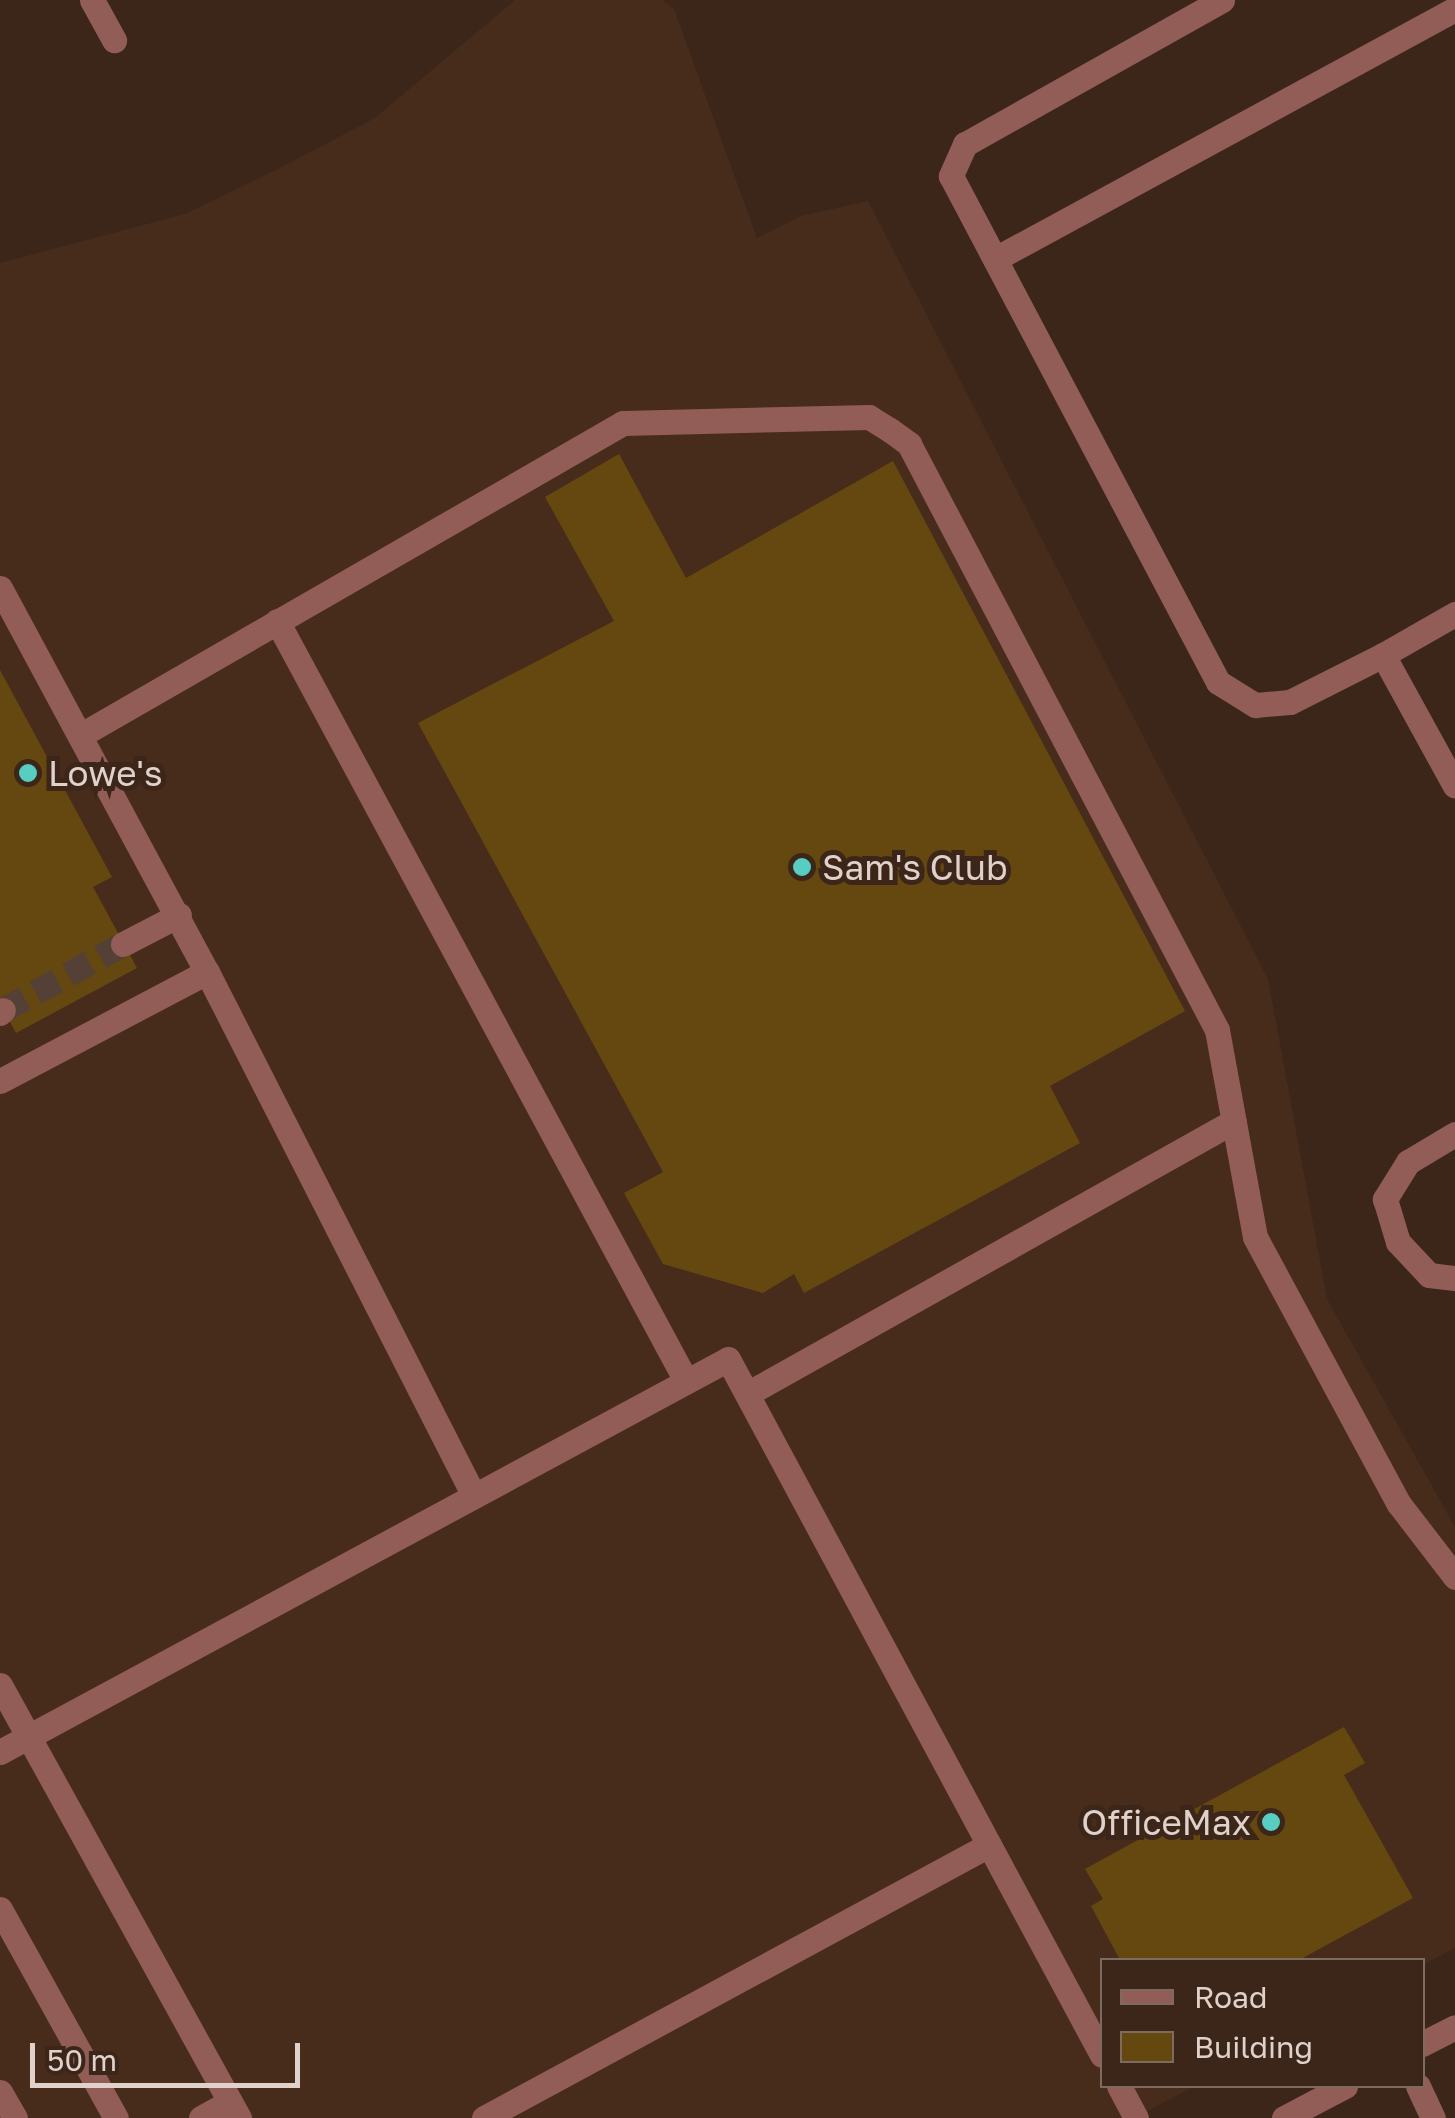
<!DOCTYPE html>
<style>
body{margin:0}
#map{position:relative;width:1455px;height:2118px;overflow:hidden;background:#3b2619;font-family:"Golos Text",sans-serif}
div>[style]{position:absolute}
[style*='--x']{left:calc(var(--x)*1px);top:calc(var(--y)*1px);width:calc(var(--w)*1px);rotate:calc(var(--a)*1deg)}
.built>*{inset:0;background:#472c1b}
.building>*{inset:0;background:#654810}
.minor-tunnel>*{height:25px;margin-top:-12.5px;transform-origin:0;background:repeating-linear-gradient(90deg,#544034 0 25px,transparent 0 37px)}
.minor>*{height:25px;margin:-12.5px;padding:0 12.5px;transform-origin:12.5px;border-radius:12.5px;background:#925c57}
.dots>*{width:28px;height:28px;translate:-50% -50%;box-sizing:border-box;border:5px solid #3b2619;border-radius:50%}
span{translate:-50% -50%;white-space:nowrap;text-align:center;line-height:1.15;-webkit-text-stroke:10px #3b2619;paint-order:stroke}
.poi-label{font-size:35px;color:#e0d2ca}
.left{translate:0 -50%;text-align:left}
.right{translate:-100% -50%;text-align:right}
.legend{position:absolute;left:1100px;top:1958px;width:325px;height:130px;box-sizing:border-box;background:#3b2619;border:2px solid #7d6b60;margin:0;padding:12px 18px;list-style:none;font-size:30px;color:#e0d2ca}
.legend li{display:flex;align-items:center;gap:20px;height:50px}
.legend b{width:50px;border:2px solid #7d6b60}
.scale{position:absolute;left:30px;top:2043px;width:270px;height:45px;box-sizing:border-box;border:5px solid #e0d2ca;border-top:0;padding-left:12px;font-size:30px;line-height:35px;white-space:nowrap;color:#e0d2ca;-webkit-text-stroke:8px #3b2619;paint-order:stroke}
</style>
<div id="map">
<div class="built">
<i style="clip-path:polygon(515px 0,662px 0,674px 9px,757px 238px,801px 216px,868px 201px,1268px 979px,1327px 1299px,1455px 1527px,1455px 1948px,1423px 1965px,1102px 1960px,1102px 2086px,1195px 2086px,1134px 2118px,0 2118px,0 263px,185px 214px,278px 169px,375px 118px)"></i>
</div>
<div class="building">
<i style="clip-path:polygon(619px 454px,686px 578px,893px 461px,1185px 1011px,1050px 1086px,1080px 1143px,804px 1293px,794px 1274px,763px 1293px,663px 1264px,624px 1193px,663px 1172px,418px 723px,614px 621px,545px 497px)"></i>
<i style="clip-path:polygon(0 670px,112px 877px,93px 887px,137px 968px,16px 1033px,0 1004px)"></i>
<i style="clip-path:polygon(1344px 1727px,1365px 1763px,1344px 1775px,1413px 1898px,1299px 1960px,1120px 1960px,1091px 1906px,1103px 1899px,1085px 1869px)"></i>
</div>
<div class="minor-tunnel">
<i style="--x:3;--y:1010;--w:137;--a:-28.8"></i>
</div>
<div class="minor">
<i style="--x:92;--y:0;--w:46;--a:61.2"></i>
<i style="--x:1222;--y:0;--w:295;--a:150.7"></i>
<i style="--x:965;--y:144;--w:35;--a:114"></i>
<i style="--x:951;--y:176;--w:572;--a:62.18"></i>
<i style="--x:1218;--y:682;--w:44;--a:31.9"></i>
<i style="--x:1255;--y:705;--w:35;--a:-5"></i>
<i style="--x:1290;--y:702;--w:104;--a:-26.8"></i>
<i style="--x:1383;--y:655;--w:149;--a:61.2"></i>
<i style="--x:995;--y:259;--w:524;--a:-28.52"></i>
<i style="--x:0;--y:588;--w:436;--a:61.7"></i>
<i style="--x:277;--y:621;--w:863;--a:61.71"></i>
<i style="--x:1383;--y:655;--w:83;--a:-29.7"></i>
<i style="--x:81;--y:735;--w:625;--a:-29.93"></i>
<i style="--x:623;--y:423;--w:246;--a:-1.4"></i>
<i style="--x:869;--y:417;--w:25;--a:32"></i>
<i style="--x:890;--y:430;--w:24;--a:36"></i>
<i style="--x:909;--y:444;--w:662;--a:62.27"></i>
<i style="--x:1217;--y:1030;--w:210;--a:79.6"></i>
<i style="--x:1255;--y:1237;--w:303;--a:61.7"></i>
<i style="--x:1399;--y:1504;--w:92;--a:52.5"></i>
<i style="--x:123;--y:944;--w:63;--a:-27.4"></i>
<i style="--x:0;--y:1013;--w:4;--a:-45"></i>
<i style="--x:0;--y:1081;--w:234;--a:-27.8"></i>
<i style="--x:207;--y:972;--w:588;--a:63"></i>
<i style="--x:1455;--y:1134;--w:55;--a:149.2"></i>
<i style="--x:1408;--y:1162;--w:44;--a:121.9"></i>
<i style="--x:1385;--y:1199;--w:45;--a:73.2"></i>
<i style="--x:1398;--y:1242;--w:45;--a:46.8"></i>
<i style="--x:1429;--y:1275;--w:26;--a:7"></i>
<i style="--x:747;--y:1394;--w:558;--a:-29.27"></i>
<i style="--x:0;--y:1685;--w:495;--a:61.1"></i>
<i style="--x:0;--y:1752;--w:827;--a:-28.36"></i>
<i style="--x:728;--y:1359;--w:790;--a:61.75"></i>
<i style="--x:0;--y:1909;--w:239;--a:61"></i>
<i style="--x:1422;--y:2044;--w:37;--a:-27"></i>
<i style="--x:1119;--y:2086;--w:36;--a:62"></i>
<i style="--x:1418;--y:2086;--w:35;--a:65"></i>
<i style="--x:0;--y:2092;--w:30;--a:60"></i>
<i style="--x:201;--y:2118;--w:33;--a:-29"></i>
<i style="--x:484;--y:2118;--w:574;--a:-28.4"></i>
<i style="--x:1284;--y:2118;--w:69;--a:-27.7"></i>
</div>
<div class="dots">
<i style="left:28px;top:773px;background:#57cec1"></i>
<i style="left:802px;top:867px;background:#57cec1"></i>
<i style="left:1271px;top:1822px;background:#57cec1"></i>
</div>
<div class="poi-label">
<span class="left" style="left:48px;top:773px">Lowe's</span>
<span class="left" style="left:822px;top:867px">Sam's Club</span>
<span class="right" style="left:1251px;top:1822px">OfficeMax</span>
</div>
<ul class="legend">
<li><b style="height:12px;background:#925c57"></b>Road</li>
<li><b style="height:28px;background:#654810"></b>Building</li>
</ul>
<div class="scale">50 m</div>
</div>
